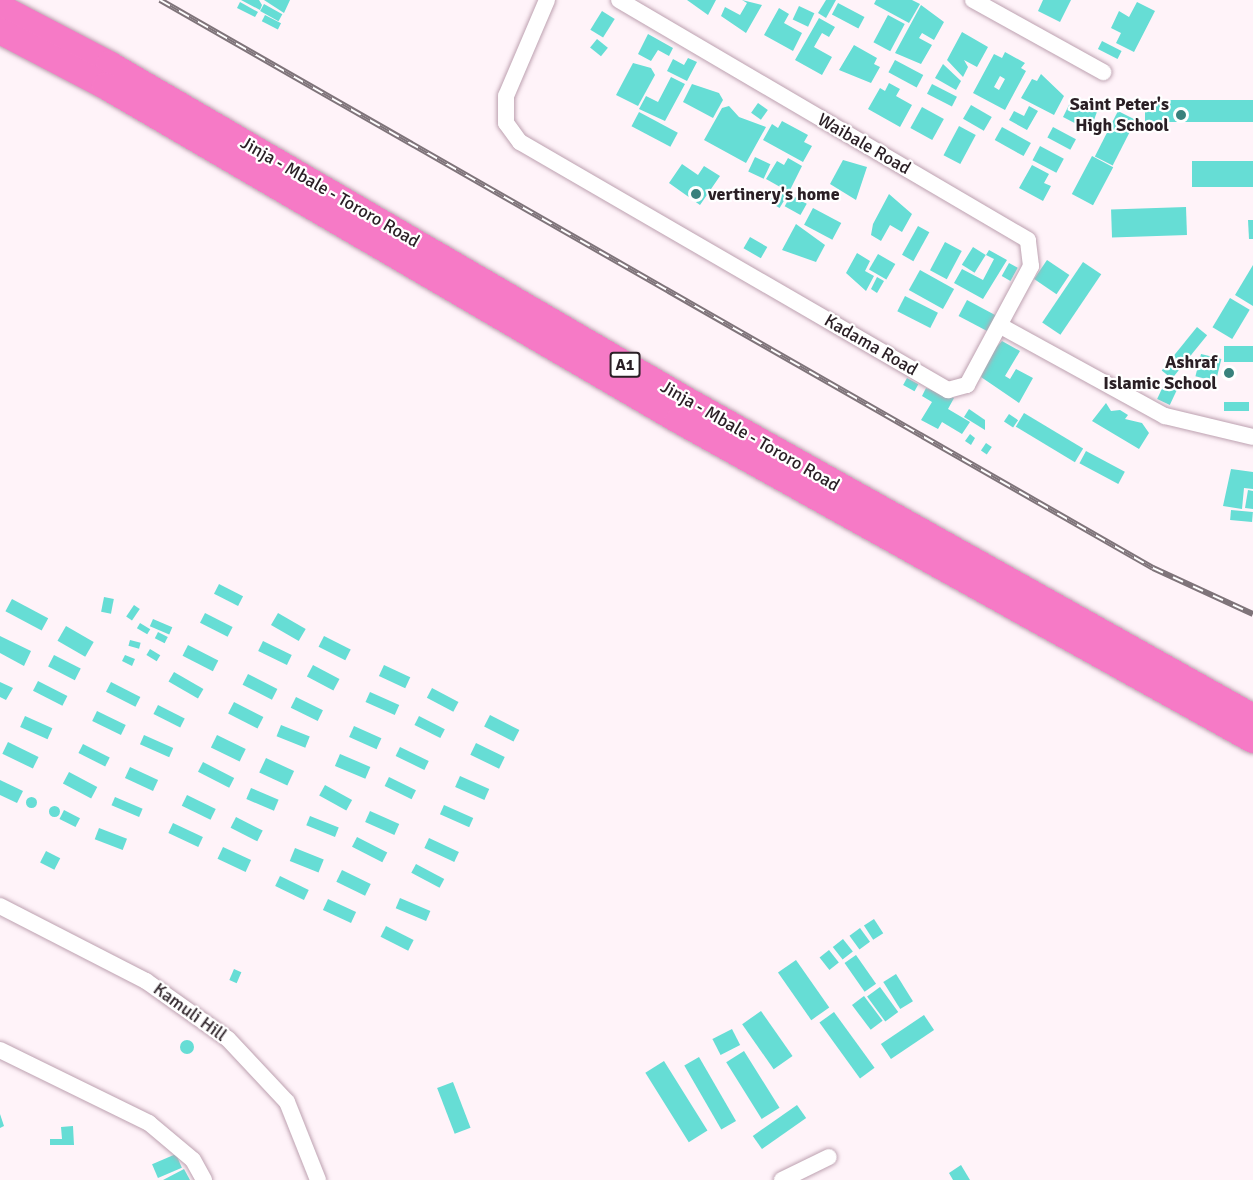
<!DOCTYPE html>
<style>
body{margin:0}
#map{position:relative;width:1253px;height:1180px;overflow:hidden;background:#fff3f9;font-family:Signika,sans-serif}
div>[style]{position:absolute}
[style*='--x']{left:calc(var(--x)*1px);top:calc(var(--y)*1px);width:calc(var(--w)*1px);rotate:calc(var(--a)*1deg)}
.building>*{inset:0;background:#66ddd5;transform-origin:0 0}
.round{border-radius:50%}
.roads{filter:drop-shadow(0 0 2px #bda1b0) drop-shadow(0 0 2px #bda1b0)}
.minor>*{height:16px;margin:-8px;padding:0 8px;transform-origin:8px;border-radius:8px;background:#fff}
.highway>*{height:26px;margin:-13px;padding:0 13px;transform-origin:13px;border-radius:13px;background:#f67ac6}
.rail>*{height:6px;margin-top:-3px;transform-origin:0;background:repeating-linear-gradient(90deg,#fff 0 11px,#7f747a 0 22px);box-sizing:border-box;border-block:2px solid #7f747a}
.dots>*{width:16px;height:16px;translate:-50% -50%;box-sizing:border-box;border:3px solid #fff;border-radius:50%}
span{translate:-50% -50%;white-space:nowrap;text-align:center;line-height:1.15;-webkit-text-stroke:4.5px #fff;paint-order:stroke}
.shield-label span{padding:2px 4px;background:#fff;border:2px solid;border-radius:4px;-webkit-text-stroke-width:0}
.shield-label{font-size:16px;color:#2a1f25;font-weight:700}
.poi-label{font-size:18px;color:#2a1f25;font-weight:700}
.right{translate:-100% -50%;text-align:right}
.left{translate:0 -50%;text-align:left}
.street-label{font-size:18px;color:#2a1f25}
</style>
<div id="map">
<div class="building">
<i style="clip-path:polygon(241px 0,259px 0,262px 5px,260px 10px)"></i>
<i style="clip-path:polygon(264px 0,290px 0,284px 13px)"></i>
<i style="clip-path:polygon(687px 0,716px 0,708px 15px)"></i>
<i style="clip-path:polygon(742px 0,762px 5px,746px 33px,721px 16px,725px 7px,740px 15px,747px 3px)"></i>
<i style="clip-path:polygon(826px 0,836px 0,826px 18px,818px 13px)"></i>
<i style="clip-path:polygon(876px 0,912px 0,920px 4px,909px 23px,874px 4px)"></i>
<i style="clip-path:polygon(1043px 0,1071px 0,1060px 22px,1038px 11px)"></i>
<i style="clip-path:polygon(240px 2px,258px 12px,255px 17px,237px 8px)"></i>
<i style="clip-path:polygon(1137px 2px,1155px 11px,1134px 52px,1116px 43px,1121px 33px,1111px 28px,1119px 11px,1129px 17px)"></i>
<i style="left:838px;top:3px;width:30px;height:13px;rotate:28deg"></i>
<i style="left:264px;top:4px;width:21px;height:8px;rotate:29deg"></i>
<i style="clip-path:polygon(921px 5px,944px 22px,934px 40px,922px 33px,919px 38px,932px 45px,921px 64px,895px 53px)"></i>
<i style="left:799px;top:6px;width:17px;height:15px;rotate:25deg"></i>
<i style="clip-path:polygon(779px 8px,789px 14px,784px 23px,802px 33px,793px 51px,764px 35px)"></i>
<i style="left:602px;top:11px;width:15px;height:22px;rotate:32deg"></i>
<i style="left:265px;top:15px;width:18px;height:7px;rotate:27deg"></i>
<i style="left:888px;top:15px;width:19px;height:31px;rotate:28deg"></i>
<i style="clip-path:polygon(819px 18px,835px 27px,829px 37px,822px 33px,814px 47px,832px 57px,822px 75px,795px 60px)"></i>
<i style="clip-path:polygon(962px 32px,988px 47px,977px 67px,964px 60px,968px 67px,963px 77px,947px 60px)"></i>
<i style="clip-path:polygon(648px 34px,673px 48px,669px 56px,658px 50px,651px 61px,638px 54px)"></i>
<i style="left:597px;top:39px;width:14px;height:11px;rotate:39deg"></i>
<i style="left:1102px;top:41px;width:22px;height:9px;rotate:27deg"></i>
<i style="clip-path:polygon(854px 45px,877px 58px,874px 64px,880px 67px,871px 83px,839px 70px)"></i>
<i style="clip-path:polygon(evenodd,1005px 52px,1025px 63px,1021px 68px,1026px 71px,1005px 110px,973px 93px,994px 54px,1002px 58px,1005px 52px,1000px 76px,1005px 79px,999px 90px,994px 87px,1000px 76px)"></i>
<i style="clip-path:polygon(688px 58px,697px 62px,687px 81px,667px 71px,673px 59px,684px 65px)"></i>
<i style="left:895px;top:60px;width:32px;height:14px;rotate:28deg"></i>
<i style="clip-path:polygon(633px 63px,651px 68px,655px 75px,638px 106px,616px 95px)"></i>
<i style="clip-path:polygon(943px 64px,961px 81px,956px 90px,935px 78px)"></i>
<i style="clip-path:polygon(1041px 74px,1064px 96px,1054px 115px,1021px 98px,1032px 79px,1037px 81px)"></i>
<i style="clip-path:polygon(671px 77px,685px 84px,665px 121px,639px 109px,646px 96px,658px 102px)"></i>
<i style="clip-path:polygon(889px 83px,900px 89px,896px 96px,912px 105px,900px 127px,868px 109px,880px 88px,885px 91px)"></i>
<i style="clip-path:polygon(692px 84px,719px 93px,723px 100px,713px 118px,683px 102px)"></i>
<i style="left:932px;top:84px;width:28px;height:11px;rotate:27deg"></i>
<i style="clip-path:polygon(1072px 99px,1098px 109px,1090px 131px,1063px 117px)"></i>
<i style="left:1145px;top:100px;width:108px;height:22px"></i>
<i style="left:758px;top:103px;width:12px;height:12px;rotate:35deg"></i>
<i style="left:971px;top:105px;width:24px;height:16px;rotate:30deg"></i>
<i style="clip-path:polygon(729px 106px,739px 117px,766px 127px,746px 163px,704px 140px,722px 108px)"></i>
<i style="clip-path:polygon(1029px 106px,1038px 111px,1027px 130px,1009px 120px,1014px 111px,1024px 116px)"></i>
<i style="left:922px;top:107px;width:25px;height:24px;rotate:29deg"></i>
<i style="left:1118px;top:111px;width:20px;height:51px;rotate:27deg"></i>
<i style="left:639px;top:112px;width:44px;height:16px;rotate:28deg"></i>
<i style="clip-path:polygon(782px 121px,808px 135px,804px 142px,812px 146px,803px 162px,763px 140px,772px 124px,778px 128px)"></i>
<i style="left:959px;top:126px;width:19px;height:33px;rotate:28deg"></i>
<i style="left:1002px;top:127px;width:33px;height:15px;rotate:29deg"></i>
<i style="left:1053px;top:127px;width:26px;height:12px;rotate:28deg"></i>
<i style="left:1040px;top:146px;width:27px;height:16px;rotate:28deg"></i>
<i style="left:1092px;top:156px;width:24px;height:43px;rotate:28deg"></i>
<i style="left:755px;top:157px;width:17px;height:16px;rotate:25deg"></i>
<i style="clip-path:polygon(788px 158px,802px 166px,789px 192px,766px 179px,777px 161px,784px 165px)"></i>
<i style="clip-path:polygon(843px 160px,867px 167px,856px 200px,830px 184px)"></i>
<i style="left:1192px;top:161px;width:61px;height:26px"></i>
<i style="clip-path:polygon(682px 164px,698px 175px,704px 166px,720px 176px,700px 205px,669px 183px)"></i>
<i style="clip-path:polygon(1032px 165px,1049px 174px,1044px 183px,1051px 186px,1043px 201px,1019px 188px)"></i>
<i style="left:777px;top:189px;width:12px;height:15px;rotate:31deg"></i>
<i style="clip-path:polygon(889px 194px,912px 214px,902px 232px,890px 225px,881px 241px,871px 235px,873px 224px)"></i>
<i style="left:791px;top:195px;width:18px;height:13px;rotate:29deg"></i>
<i style="left:1186px;top:207px;width:28px;height:75px;rotate:88deg"></i>
<i style="left:813px;top:208px;width:32px;height:19px;rotate:28deg"></i>
<i style="clip-path:polygon(1248px 220px,1253px 220px,1253px 239px,1249px 239px)"></i>
<i style="clip-path:polygon(796px 224px,825px 245px,816px 262px,782px 250px)"></i>
<i style="left:918px;top:226px;width:13px;height:33px;rotate:29deg"></i>
<i style="left:750px;top:237px;width:20px;height:13px;rotate:30deg"></i>
<i style="left:945px;top:242px;width:19px;height:32px;rotate:28deg"></i>
<i style="left:973px;top:247px;width:15px;height:21px;rotate:32deg"></i>
<i style="clip-path:polygon(989px 250px,1007px 260px,983px 299px,954px 283px,962px 269px,983px 280px,994px 259px,986px 255px)"></i>
<i style="clip-path:polygon(857px 253px,870px 261px,865px 271px,874px 276px,866px 291px,846px 273px)"></i>
<i style="left:878px;top:254px;width:20px;height:18px;rotate:30deg"></i>
<i style="left:1047px;top:260px;width:27px;height:23px;rotate:34deg"></i>
<i style="left:1083px;top:262px;width:22px;height:73px;rotate:34deg"></i>
<i style="left:1009px;top:263px;width:10px;height:15px;rotate:29deg"></i>
<i style="clip-path:polygon(1253px 265px,1253px 306px,1235px 295px)"></i>
<i style="left:920px;top:270px;width:39px;height:23px;rotate:29deg"></i>
<i style="clip-path:polygon(877px 277px,884px 281px,877px 293px,871px 289px)"></i>
<i style="left:905px;top:296px;width:37px;height:17px;rotate:27deg"></i>
<i style="left:1230px;top:298px;width:23px;height:34px;rotate:31deg"></i>
<i style="left:967px;top:300px;width:36px;height:18px;rotate:28deg"></i>
<i style="left:1197px;top:327px;width:13px;height:56px;rotate:39deg"></i>
<i style="clip-path:polygon(1002px 341px,1020px 351px,1005px 376px,1010px 379px,1016px 369px,1033px 378px,1019px 403px,981px 377px,988px 356px)"></i>
<i style="left:1253px;top:346px;width:16px;height:29px;rotate:90deg"></i>
<i style="left:1201px;top:354px;width:21px;height:23px;rotate:14deg"></i>
<i style="left:907px;top:378px;width:13px;height:8px;rotate:29deg"></i>
<i style="left:1166px;top:380px;width:14px;height:21px;rotate:25deg"></i>
<i style="clip-path:polygon(926px 388px,954px 398px,948px 409px,970px 422px,962px 434px,942px 422px,938px 429px,921px 420px,932px 402px,922px 396px)"></i>
<i style="left:1224px;top:402px;width:25px;height:9px"></i>
<i style="clip-path:polygon(1106px 403px,1111px 411px,1120px 410px,1128px 415px,1125px 419px,1142px 423px,1149px 433px,1139px 449px,1092px 421px)"></i>
<i style="clip-path:polygon(969px 409px,985px 420px,985px 430px,964px 417px)"></i>
<i style="left:1024px;top:413px;width:69px;height:16px;rotate:31deg"></i>
<i style="left:1009px;top:414px;width:11px;height:9px;rotate:34deg"></i>
<i style="clip-path:polygon(970px 434px,975px 438px,971px 445px,965px 441px)"></i>
<i style="left:986px;top:443px;width:7px;height:9px;rotate:34deg"></i>
<i style="left:1086px;top:451px;width:44px;height:14px;rotate:28deg"></i>
<i style="clip-path:polygon(1231px 469px,1253px 472px,1253px 489px,1244px 488px,1242px 509px,1223px 506px)"></i>
<i style="clip-path:polygon(1248px 490px,1253px 491px,1253px 509px,1245px 508px)"></i>
<i style="left:1231px;top:510px;width:22px;height:10px;rotate:5deg"></i>
<i style="left:219px;top:584px;width:27px;height:11px;rotate:27deg"></i>
<i style="left:104px;top:597px;width:10px;height:15px;rotate:11deg"></i>
<i style="left:12px;top:599px;width:41px;height:14px;rotate:28deg"></i>
<i style="left:134px;top:605px;width:7px;height:14px;rotate:34deg"></i>
<i style="left:205px;top:613px;width:31px;height:11px;rotate:27deg"></i>
<i style="left:278px;top:613px;width:32px;height:14px;rotate:30deg"></i>
<i style="left:153px;top:619px;width:21px;height:8px;rotate:23deg"></i>
<i style="left:140px;top:623px;width:12px;height:6px;rotate:31deg"></i>
<i style="left:66px;top:626px;width:32px;height:17px;rotate:30deg"></i>
<i style="left:158px;top:632px;width:11px;height:7px;rotate:27deg"></i>
<i style="clip-path:polygon(0 636px,31px 651px,24px 666px,0 653px)"></i>
<i style="left:324px;top:636px;width:30px;height:12px;rotate:27deg"></i>
<i style="left:130px;top:640px;width:11px;height:6px;rotate:15deg"></i>
<i style="left:263px;top:641px;width:32px;height:11px;rotate:26deg"></i>
<i style="left:188px;top:645px;width:34px;height:12px;rotate:27deg"></i>
<i style="left:150px;top:649px;width:12px;height:7px;rotate:31deg"></i>
<i style="left:54px;top:655px;width:30px;height:13px;rotate:27deg"></i>
<i style="clip-path:polygon(125px 655px,135px 659px,132px 666px,122px 661px)"></i>
<i style="left:313px;top:665px;width:30px;height:13px;rotate:28deg"></i>
<i style="left:384px;top:665px;width:29px;height:12px;rotate:25deg"></i>
<i style="left:174px;top:672px;width:34px;height:11px;rotate:30deg"></i>
<i style="left:248px;top:674px;width:33px;height:12px;rotate:27deg"></i>
<i style="left:38px;top:681px;width:33px;height:11px;rotate:27deg"></i>
<i style="clip-path:polygon(0 682px,13px 688px,6px 700px,0 697px)"></i>
<i style="left:111px;top:682px;width:33px;height:11px;rotate:27deg"></i>
<i style="left:432px;top:688px;width:30px;height:11px;rotate:28deg"></i>
<i style="left:370px;top:692px;width:32px;height:11px;rotate:24deg"></i>
<i style="left:296px;top:697px;width:30px;height:12px;rotate:26deg"></i>
<i style="left:234px;top:702px;width:33px;height:13px;rotate:27deg"></i>
<i style="left:158px;top:705px;width:30px;height:10px;rotate:27deg"></i>
<i style="left:97px;top:711px;width:32px;height:11px;rotate:26deg"></i>
<i style="left:490px;top:715px;width:33px;height:13px;rotate:27deg"></i>
<i style="left:25px;top:716px;width:30px;height:12px;rotate:24deg"></i>
<i style="left:419px;top:716px;width:29px;height:10px;rotate:27deg"></i>
<i style="left:281px;top:725px;width:31px;height:12px;rotate:22deg"></i>
<i style="left:354px;top:726px;width:30px;height:12px;rotate:24deg"></i>
<i style="left:144px;top:735px;width:32px;height:10px;rotate:24deg"></i>
<i style="left:217px;top:735px;width:32px;height:14px;rotate:26deg"></i>
<i style="left:8px;top:742px;width:34px;height:13px;rotate:26deg"></i>
<i style="left:476px;top:743px;width:32px;height:13px;rotate:26deg"></i>
<i style="left:83px;top:744px;width:30px;height:10px;rotate:27deg"></i>
<i style="left:400px;top:747px;width:32px;height:10px;rotate:26deg"></i>
<i style="left:340px;top:754px;width:33px;height:13px;rotate:23deg"></i>
<i style="left:266px;top:758px;width:31px;height:16px;rotate:25deg"></i>
<i style="left:203px;top:762px;width:35px;height:11px;rotate:27deg"></i>
<i style="left:130px;top:767px;width:31px;height:12px;rotate:25deg"></i>
<i style="left:69px;top:772px;width:32px;height:13px;rotate:28deg"></i>
<i style="left:460px;top:776px;width:32px;height:12px;rotate:24deg"></i>
<i style="left:389px;top:777px;width:30px;height:10px;rotate:26deg"></i>
<i style="clip-path:polygon(0 780px,23px 791px,17px 803px,0 795px)"></i>
<i style="left:325px;top:785px;width:31px;height:12px;rotate:29deg"></i>
<i style="left:251px;top:788px;width:30px;height:12px;rotate:23deg"></i>
<i style="left:187px;top:795px;width:32px;height:12px;rotate:26deg"></i>
<i class="round" style="left:25.5px;top:796.5px;width:11px;height:11px"></i>
<i style="left:115px;top:797px;width:30px;height:9px;rotate:23deg"></i>
<i style="left:444px;top:805px;width:32px;height:10px;rotate:24deg"></i>
<i class="round" style="left:48.5px;top:805.5px;width:11px;height:11px"></i>
<i style="left:64px;top:810px;width:18px;height:10px;rotate:27deg"></i>
<i style="left:370px;top:811px;width:32px;height:12px;rotate:24deg"></i>
<i style="left:310px;top:816px;width:31px;height:10px;rotate:22deg"></i>
<i style="left:236px;top:817px;width:30px;height:12px;rotate:27deg"></i>
<i style="left:173px;top:823px;width:33px;height:11px;rotate:25deg"></i>
<i style="left:99px;top:828px;width:30px;height:12px;rotate:21deg"></i>
<i style="left:357px;top:837px;width:34px;height:11px;rotate:27deg"></i>
<i style="left:429px;top:838px;width:33px;height:11px;rotate:25deg"></i>
<i style="left:223px;top:847px;width:31px;height:13px;rotate:25deg"></i>
<i style="left:295px;top:848px;width:31px;height:14px;rotate:22deg"></i>
<i style="left:46px;top:851px;width:16px;height:13px;rotate:27deg"></i>
<i style="left:416px;top:864px;width:32px;height:10px;rotate:28deg"></i>
<i style="left:342px;top:870px;width:32px;height:13px;rotate:26deg"></i>
<i style="left:280px;top:876px;width:32px;height:11px;rotate:26deg"></i>
<i style="left:400px;top:898px;width:33px;height:11px;rotate:23deg"></i>
<i style="left:328px;top:899px;width:31px;height:12px;rotate:25deg"></i>
<i style="left:874px;top:919px;width:17px;height:12px;rotate:57deg"></i>
<i style="left:386px;top:926px;width:31px;height:12px;rotate:27deg"></i>
<i style="left:860px;top:928px;width:17px;height:13px;rotate:54deg"></i>
<i style="left:843px;top:939px;width:16px;height:13px;rotate:52deg"></i>
<i style="left:829px;top:950px;width:16px;height:12px;rotate:52deg"></i>
<i style="left:856px;top:955px;width:35px;height:14px;rotate:55deg"></i>
<i style="left:796px;top:960px;width:58px;height:22px;rotate:55deg"></i>
<i style="left:234px;top:969px;width:8px;height:12px;rotate:23deg"></i>
<i style="left:896px;top:974px;width:32px;height:15px;rotate:58deg"></i>
<i style="left:880px;top:987px;width:31px;height:16px;rotate:54deg"></i>
<i style="left:864px;top:996px;width:31px;height:15px;rotate:53deg"></i>
<i style="left:761px;top:1011px;width:55px;height:23px;rotate:55deg"></i>
<i style="left:834px;top:1012px;width:69px;height:18px;rotate:54deg"></i>
<i style="left:924px;top:1015px;width:18px;height:52px;rotate:56deg"></i>
<i style="left:732px;top:1029px;width:18px;height:22px;rotate:63deg"></i>
<i class="round" style="left:180px;top:1040px;width:14px;height:14px"></i>
<i style="left:744px;top:1051px;width:67px;height:21px;rotate:58deg"></i>
<i style="left:699px;top:1057px;width:74px;height:17px;rotate:60deg"></i>
<i style="left:664px;top:1061px;width:82px;height:22px;rotate:58deg"></i>
<i style="left:453px;top:1082px;width:49px;height:17px;rotate:69deg"></i>
<i style="left:797px;top:1105px;width:16px;height:54px;rotate:55deg"></i>
<i style="clip-path:polygon(0 1114px,4px 1126px,0 1128px)"></i>
<i style="clip-path:polygon(73px 1126px,74px 1145px,50px 1145px,50px 1139px,62px 1139px,61px 1127px)"></i>
<i style="left:176px;top:1154px;width:15px;height:26px;rotate:67deg"></i>
<i style="clip-path:polygon(961px 1165px,970px 1180px,953px 1180px,949px 1173px)"></i>
<i style="clip-path:polygon(184px 1169px,190px 1180px,163px 1180px)"></i>
</div>
<div class="roads">
<div class="minor">
<i style="--x:547;--y:0;--w:104;--a:113.1"></i>
<i style="--x:506;--y:96;--w:27;--a:90"></i>
<i style="--x:506;--y:123;--w:24;--a:54"></i>
<i style="--x:520;--y:142;--w:495;--a:30.1"></i>
<i style="--x:948;--y:390;--w:20;--a:-15"></i>
<i style="--x:967;--y:385;--w:135;--a:-61.7"></i>
<i style="--x:1031;--y:266;--w:26;--a:-97"></i>
<i style="--x:1028;--y:240;--w:474;--a:-149.6"></i>
<i style="--x:973;--y:0;--w:149;--a:29"></i>
<i style="--x:1001;--y:326;--w:187;--a:28.8"></i>
<i style="--x:1165;--y:416;--w:90;--a:13.4"></i>
<i style="--x:0;--y:906;--w:164;--a:27.2"></i>
<i style="--x:146;--y:981;--w:100;--a:35.3"></i>
<i style="--x:228;--y:1039;--w:86;--a:46.9"></i>
<i style="--x:287;--y:1102;--w:84;--a:68.3"></i>
<i style="--x:0;--y:1050;--w:166;--a:26.1"></i>
<i style="--x:149;--y:1123;--w:57;--a:40.1"></i>
<i style="--x:193;--y:1160;--w:23;--a:61"></i>
<i style="--x:782;--y:1180;--w:52;--a:-26.1"></i>
</div>
<div class="highway">
<i style="--x:0;--y:7;--w:123;--a:27.6"></i>
<i style="--x:109;--y:64;--w:664;--a:30.19"></i>
<i style="--x:683;--y:398;--w:653;--a:29.23"></i>
<i style="--x:0;--y:31;--w:119;--a:27.6"></i>
<i style="--x:105;--y:86;--w:663;--a:30.24"></i>
<i style="--x:678;--y:420;--w:658;--a:29.1"></i>
</div>
</div>
<div class="rail">
<i style="--x:160;--y:0;--w:1144;--a:29.77"></i>
<i style="--x:1153;--y:568;--w:110;--a:24.7"></i>
</div>
<div class="dots">
<i style="left:1181px;top:115px;background:#39817c"></i>
<i style="left:696px;top:194px;background:#39817c"></i>
<i style="left:1229px;top:373px;background:#39817c"></i>
</div>
<div class="shield-label">
<span style="left:625px;top:365px">A1</span>
</div>
<div class="poi-label">
<span class="right" style="left:1169px;top:115px">Saint Peter's<br>High School</span>
<span class="left" style="left:708px;top:194px">vertinery's home</span>
<span class="right" style="left:1217px;top:373px">Ashraf<br>Islamic School</span>
</div>
<div class="street-label">
<span style="left:864px;top:144px;rotate:30deg">Waibale Road</span>
<span style="left:330px;top:192px;rotate:30deg">Jinja - Mbale - Tororo Road</span>
<span style="left:871px;top:345px;rotate:30deg">Kadama Road</span>
<span style="left:750px;top:436px;rotate:30deg">Jinja - Mbale - Tororo Road</span>
<span style="left:190px;top:1012px;rotate:36deg">Kamuli Hill</span>
</div>
</div>
